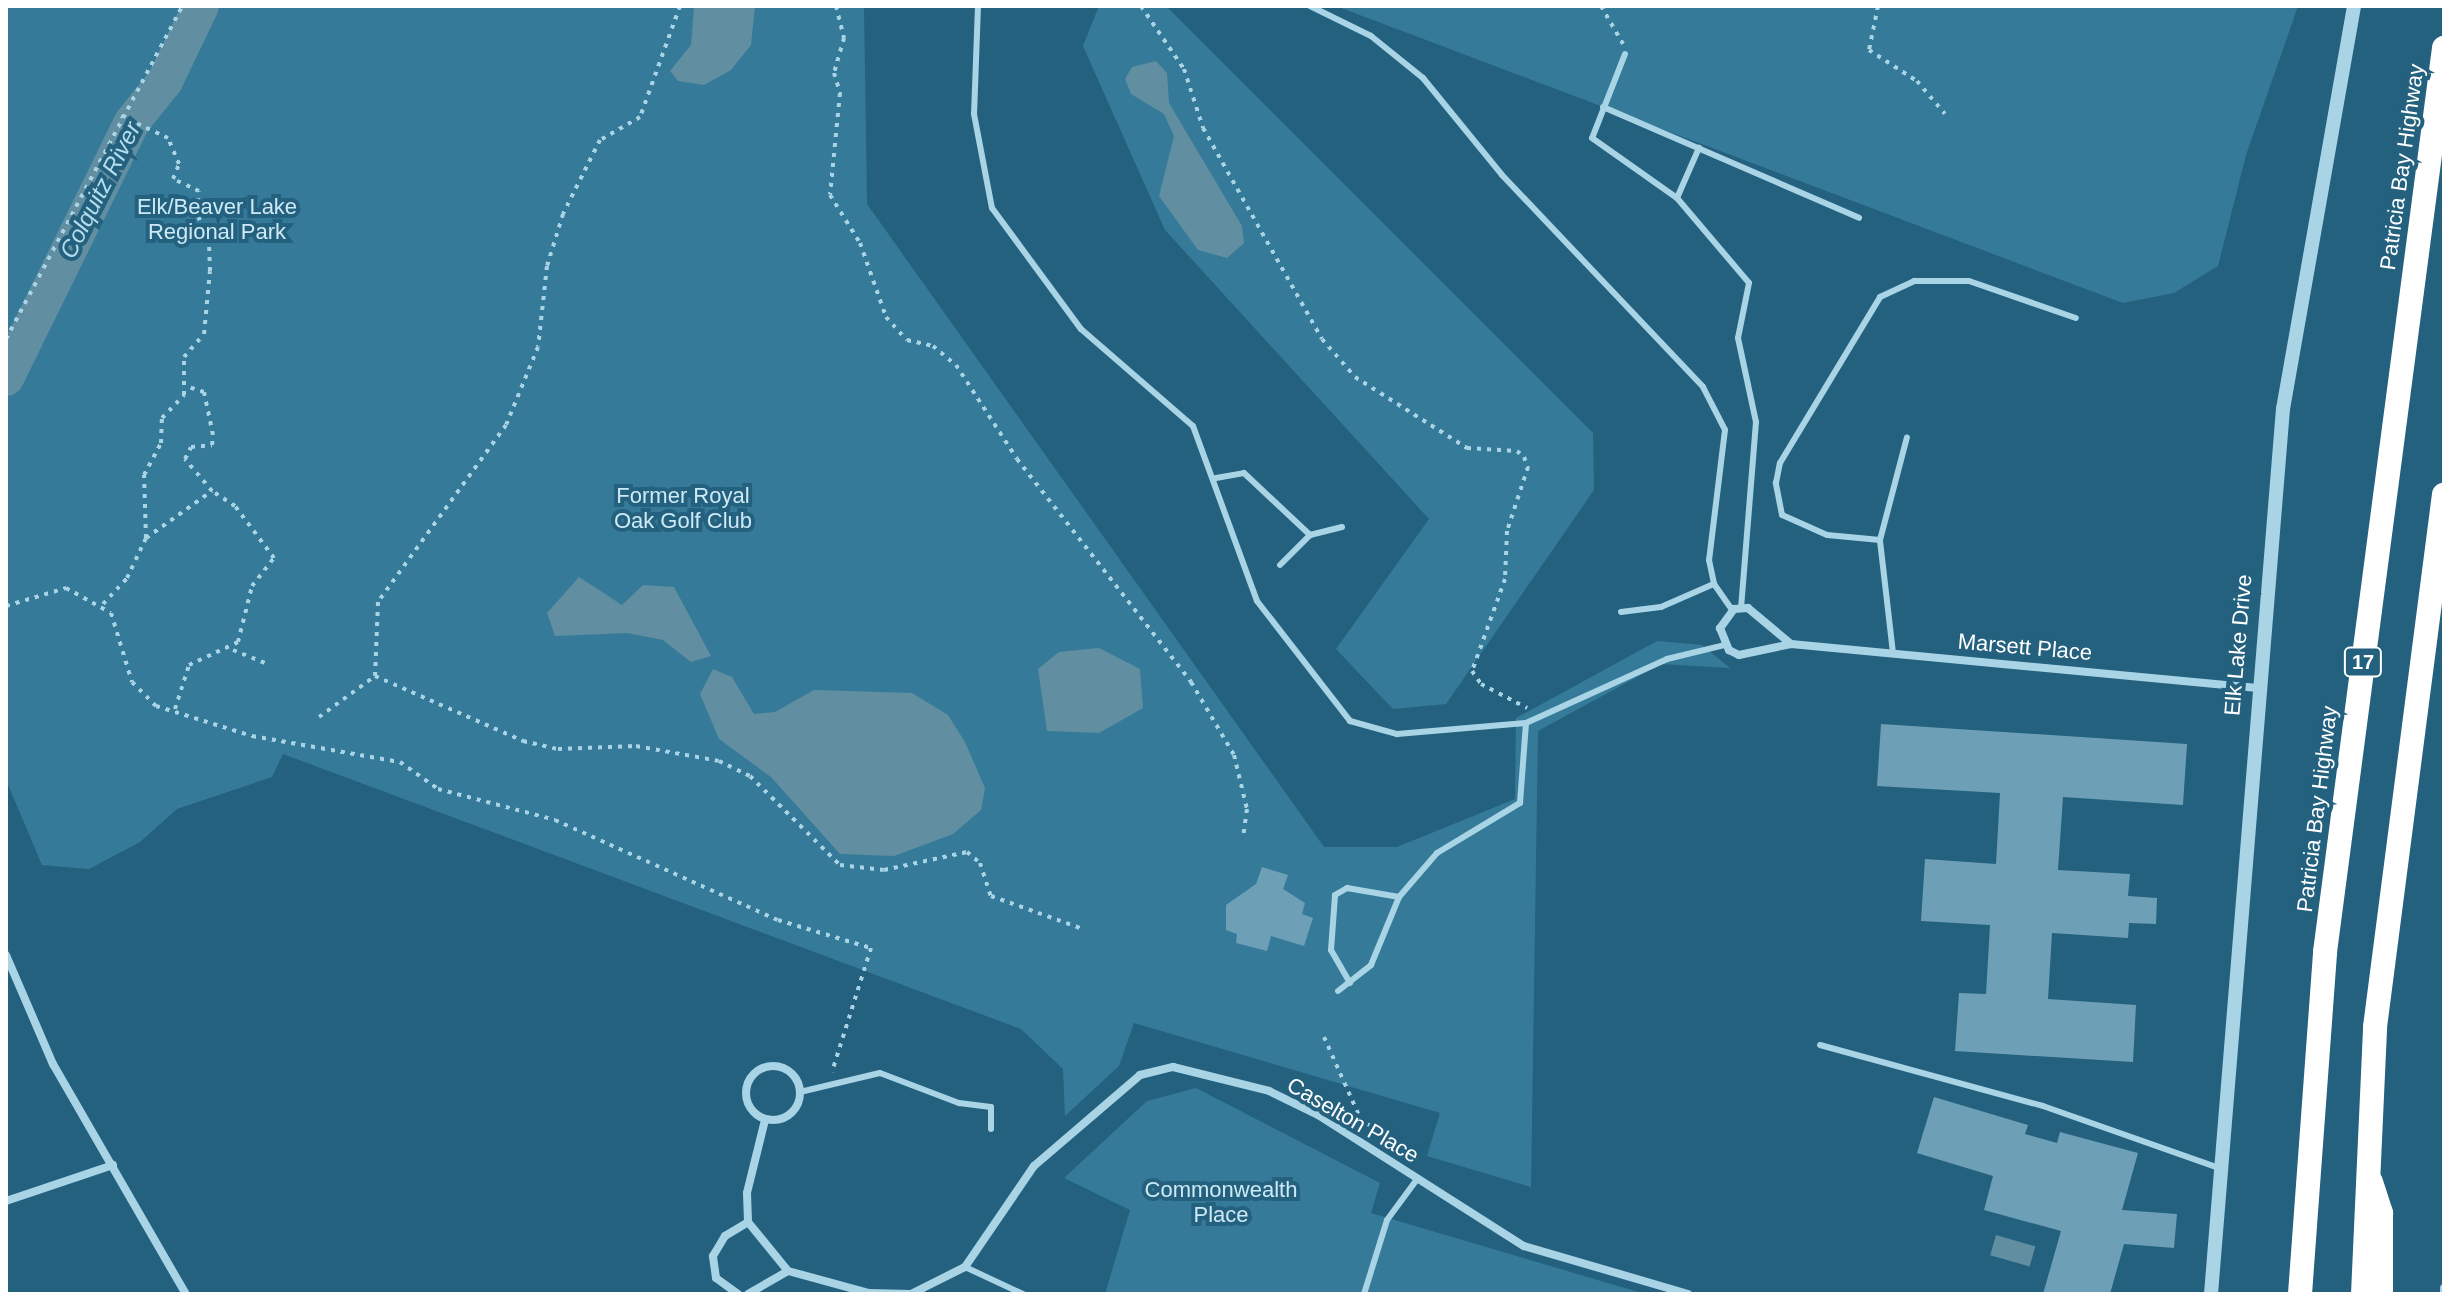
<!DOCTYPE html>
<style>
body{margin:0}
#map{position:relative;width:2450px;height:1300px;overflow:hidden;background:#24617e;font-family:Arial,sans-serif}
div>[style]{position:absolute}
[style*='--x']{left:calc(var(--x)*1px);top:calc(var(--y)*1px);width:calc(var(--w)*1px);rotate:calc(var(--a)*1deg)}
.green>*{inset:0;background:#357b99}
.water>*{inset:0;background:#618ea0;transform-origin:0 0}
.river>*{height:36px;margin:-18px;padding:0 18px;transform-origin:18px;border-radius:18px;background:#618ea0}
.building>*{inset:0;background:#6da0b6}
.path>*{height:4px;margin-top:-2px;transform-origin:0;background:repeating-linear-gradient(90deg,#a9d4e6 0 4px,transparent 0 10px)}
.service>*{height:6px;margin:-3px;padding:0 3px;transform-origin:3px;border-radius:3px;background:#a9d4e6}
.minor>*{height:8px;margin:-4px;padding:0 4px;transform-origin:4px;border-radius:4px;background:#a9d4e6}
.minor>.ring{margin:-4px;padding:0;box-sizing:content-box;background:none;border:8px solid #a9d4e6;border-radius:50%}
.tertiary>*{height:14px;margin:-7px;padding:0 7px;transform-origin:7px;border-radius:7px;background:#a9d4e6}
.motorway>*{height:24px;margin:-12px;padding:0 12px;transform-origin:12px;border-radius:12px;background:#fff}
span{translate:-50% -50%;white-space:nowrap;text-align:center;line-height:1.15;-webkit-text-stroke:8px #24617e;paint-order:stroke}
.shield-label span{padding:2px 6px;background:#24617e;border:2px solid;border-radius:6px;-webkit-text-stroke-width:0}
.shield-label{font-size:20px;color:#fff;font-weight:700}
.street-label{font-size:22px;color:#fff}
.park-label{font-size:22px;color:#cce9f5}
.water-label{font-size:24px;color:#b4dded;font-style:italic}
.frame{position:absolute;inset:0;border:8px solid #fff;pointer-events:none}
</style>
<div id="map">
<div class="green">
<i style="clip-path:polygon(6px 6px,864px 6px,867px 204px,1324px 847px,1397px 847px,1515px 799px,1516px 718px,1657px 641px,1702px 645px,1730px 668px,1661px 664px,1538px 731px,1531px 1187px,1427px 1156px,1440px 1113px,1134px 1023px,1119px 1066px,1065px 1116px,1063px 1069px,1021px 1029px,283px 754px,272px 777px,177px 809px,140px 842px,89px 869px,42px 865px,6px 780px)"></i>
<i style="clip-path:polygon(1099px 6px,1166px 6px,1593px 433px,1594px 490px,1446px 704px,1393px 709px,1336px 649px,1429px 519px,1165px 230px,1083px 46px)"></i>
<i style="clip-path:polygon(1336px 6px,2298px 6px,2246px 155px,2218px 266px,2174px 293px,2123px 303px)"></i>
<i style="clip-path:polygon(1196px 1088px,1380px 1183px,1371px 1213px,1645px 1294px,1105px 1294px,1130px 1210px,1064px 1178px,1147px 1101px)"></i>
</div>
<div class="water">
<i style="clip-path:polygon(694px 6px,755px 6px,751px 45px,731px 70px,704px 85px,678px 81px,670px 71px,691px 45px)"></i>
<i style="clip-path:polygon(1156px 61px,1167px 73px,1169px 103px,1242px 226px,1244px 243px,1227px 258px,1198px 250px,1159px 196px,1174px 136px,1164px 114px,1131px 94px,1125px 79px,1132px 67px)"></i>
<i style="clip-path:polygon(579px 577px,622px 605px,643px 585px,674px 587px,711px 656px,691px 662px,663px 640px,627px 633px,555px 636px,547px 613px)"></i>
<i style="clip-path:polygon(1099px 648px,1140px 669px,1143px 708px,1099px 733px,1047px 731px,1038px 669px,1059px 652px)"></i>
<i style="clip-path:polygon(713px 669px,732px 677px,754px 714px,775px 712px,814px 690px,912px 693px,948px 715px,965px 742px,985px 788px,981px 810px,953px 834px,894px 856px,840px 854px,771px 777px,719px 739px,700px 694px)"></i>
<i style="left:1996px;top:1235px;width:41px;height:21px;rotate:16deg"></i>
</div>
<div class="river">
<i style="--x:6;--y:378;--w:285;--a:-63.8"></i>
<i style="--x:132;--y:122;--w:53;--a:-51.2"></i>
<i style="--x:165;--y:81;--w:83;--a:-64.4"></i>
</div>
<div class="building">
<i style="clip-path:polygon(1881px 724px,2187px 744px,2183px 805px,2063px 797px,2058px 870px,2130px 874px,2128px 896px,2157px 898px,2156px 924px,2129px 923px,2128px 938px,2052px 933px,2048px 999px,2136px 1005px,2133px 1062px,1955px 1051px,1959px 993px,1986px 994px,1990px 925px,1921px 921px,1925px 859px,1996px 864px,2000px 793px,1877px 786px)"></i>
<i style="clip-path:polygon(1262px 867px,1288px 875px,1283px 889px,1305px 903px,1302px 914px,1313px 918px,1304px 946px,1271px 936px,1267px 951px,1236px 943px,1237px 934px,1226px 930px,1226px 905px,1256px 884px)"></i>
<i style="clip-path:polygon(1934px 1097px,2028px 1125px,2025px 1134px,2057px 1143px,2060px 1132px,2138px 1153px,2122px 1210px,2177px 1214px,2174px 1248px,2124px 1244px,2110px 1294px,2043px 1294px,2061px 1231px,1984px 1210px,1993px 1176px,1917px 1153px)"></i>
</div>
<div class="path">
<i style="--x:680;--y:6;--w:118;--a:109.8"></i>
<i style="--x:640;--y:117;--w:46;--a:150.1"></i>
<i style="--x:600;--y:140;--w:83;--a:116.6"></i>
<i style="--x:563;--y:214;--w:54;--a:107.1"></i>
<i style="--x:547;--y:266;--w:81;--a:96.3"></i>
<i style="--x:538;--y:347;--w:84;--a:112.3"></i>
<i style="--x:506;--y:425;--w:218;--a:125.9"></i>
<i style="--x:378;--y:602;--w:74;--a:92.3"></i>
<i style="--x:375;--y:676;--w:162;--a:23.7"></i>
<i style="--x:523;--y:741;--w:36;--a:13"></i>
<i style="--x:558;--y:749;--w:78;--a:-2.2"></i>
<i style="--x:636;--y:746;--w:84;--a:10.2"></i>
<i style="--x:719;--y:761;--w:34;--a:26"></i>
<i style="--x:750;--y:776;--w:127;--a:44.7"></i>
<i style="--x:840;--y:865;--w:44;--a:6.5"></i>
<i style="--x:884;--y:870;--w:85;--a:-12.2"></i>
<i style="--x:967;--y:852;--w:17;--a:40"></i>
<i style="--x:980;--y:863;--w:35;--a:72"></i>
<i style="--x:991;--y:896;--w:98;--a:19.7"></i>
<i style="--x:836;--y:6;--w:33;--a:76"></i>
<i style="--x:844;--y:38;--w:36;--a:106"></i>
<i style="--x:834;--y:73;--w:21;--a:73"></i>
<i style="--x:840;--y:93;--w:102;--a:95.6"></i>
<i style="--x:830;--y:195;--w:57;--a:58"></i>
<i style="--x:860;--y:243;--w:78;--a:70.6"></i>
<i style="--x:886;--y:317;--w:31;--a:48"></i>
<i style="--x:907;--y:340;--w:27;--a:13"></i>
<i style="--x:933;--y:346;--w:30;--a:40"></i>
<i style="--x:956;--y:365;--w:112;--a:57"></i>
<i style="--x:1017;--y:459;--w:283;--a:52"></i>
<i style="--x:1191;--y:682;--w:85;--a:59.5"></i>
<i style="--x:1234;--y:755;--w:56;--a:76.5"></i>
<i style="--x:1247;--y:809;--w:28;--a:98"></i>
<i style="--x:1141;--y:6;--w:76;--a:55.7"></i>
<i style="--x:1184;--y:69;--w:62;--a:72.1"></i>
<i style="--x:1203;--y:128;--w:242;--a:60.6"></i>
<i style="--x:1322;--y:339;--w:50;--a:49"></i>
<i style="--x:1355;--y:377;--w:133;--a:32.4"></i>
<i style="--x:1467;--y:448;--w:50;--a:3.4"></i>
<i style="--x:1517;--y:451;--w:9;--a:41"></i>
<i style="--x:1524;--y:457;--w:11;--a:68"></i>
<i style="--x:1528;--y:467;--w:67;--a:108.2"></i>
<i style="--x:1507;--y:531;--w:48;--a:92.4"></i>
<i style="--x:1505;--y:579;--w:98;--a:109.7"></i>
<i style="--x:1472;--y:671;--w:16;--a:55"></i>
<i style="--x:1481;--y:684;--w:52;--a:27.6"></i>
<i style="--x:1601;--y:6;--w:44;--a:59.9"></i>
<i style="--x:1878;--y:6;--w:45;--a:101.6"></i>
<i style="--x:1869;--y:50;--w:57;--a:32.9"></i>
<i style="--x:1917;--y:81;--w:43;--a:49.7"></i>
<i style="--x:6;--y:339;--w:377;--a:-62.1"></i>
<i style="--x:146;--y:538;--w:81;--a:-35.5"></i>
<i style="--x:212;--y:491;--w:42;--a:-130.2"></i>
<i style="--x:185;--y:459;--w:13;--a:-63"></i>
<i style="--x:191;--y:447;--w:21;--a:-5"></i>
<i style="--x:212;--y:445;--w:10;--a:-84"></i>
<i style="--x:213;--y:435;--w:44;--a:-101.8"></i>
<i style="--x:204;--y:392;--w:19;--a:-162"></i>
<i style="--x:103;--y:604;--w:35;--a:-47"></i>
<i style="--x:127;--y:578;--w:44;--a:-64.6"></i>
<i style="--x:146;--y:538;--w:63;--a:-91.8"></i>
<i style="--x:144;--y:475;--w:36;--a:-62"></i>
<i style="--x:161;--y:443;--w:25;--a:-88"></i>
<i style="--x:162;--y:418;--w:32;--a:-46"></i>
<i style="--x:184;--y:395;--w:38;--a:-90"></i>
<i style="--x:184;--y:357;--w:30;--a:-49"></i>
<i style="--x:204;--y:334;--w:63;--a:-84.6"></i>
<i style="--x:210;--y:271;--w:33;--a:-92"></i>
<i style="--x:209;--y:238;--w:29;--a:-117"></i>
<i style="--x:196;--y:212;--w:21;--a:-82"></i>
<i style="--x:199;--y:191;--w:29;--a:-155"></i>
<i style="--x:173;--y:179;--w:16;--a:-68"></i>
<i style="--x:179;--y:164;--w:28;--a:-113"></i>
<i style="--x:168;--y:138;--w:52;--a:-154.9"></i>
<i style="--x:6;--y:606;--w:63;--a:-16.7"></i>
<i style="--x:66;--y:588;--w:51;--a:29.1"></i>
<i style="--x:111;--y:613;--w:72;--a:73.1"></i>
<i style="--x:132;--y:682;--w:34;--a:45"></i>
<i style="--x:156;--y:706;--w:101;--a:17.4"></i>
<i style="--x:252;--y:736;--w:150;--a:10"></i>
<i style="--x:400;--y:762;--w:47;--a:35.4"></i>
<i style="--x:438;--y:789;--w:121;--a:14.8"></i>
<i style="--x:555;--y:820;--w:244;--a:24.2"></i>
<i style="--x:778;--y:920;--w:97;--a:16.8"></i>
<i style="--x:871;--y:948;--w:130;--a:107.5"></i>
<i style="--x:233;--y:650;--w:37;--a:22"></i>
<i style="--x:175;--y:709;--w:46;--a:-72.3"></i>
<i style="--x:189;--y:665;--w:54;--a:-25.1"></i>
<i style="--x:238;--y:642;--w:58;--a:-76"></i>
<i style="--x:252;--y:586;--w:36;--a:-52"></i>
<i style="--x:274;--y:558;--w:65;--a:-126.9"></i>
<i style="--x:235;--y:506;--w:27;--a:-147"></i>
<i style="--x:319;--y:717;--w:69;--a:-36.2"></i>
<i style="--x:1324;--y:1037;--w:89;--a:66"></i>
<i style="--x:1360;--y:1118;--w:57;--a:37.9"></i>
</div>
<div class="service">
<i style="--x:978;--y:6;--w:108;--a:92.1"></i>
<i style="--x:974;--y:114;--w:96;--a:79.2"></i>
<i style="--x:992;--y:208;--w:150;--a:53.7"></i>
<i style="--x:1081;--y:329;--w:148;--a:40.9"></i>
<i style="--x:1193;--y:426;--w:186;--a:69.9"></i>
<i style="--x:1257;--y:601;--w:152;--a:52.2"></i>
<i style="--x:1350;--y:721;--w:49;--a:15.5"></i>
<i style="--x:1397;--y:734;--w:129;--a:-4.9"></i>
<i style="--x:1526;--y:723;--w:155;--a:-24.4"></i>
<i style="--x:1667;--y:659;--w:60;--a:-13.6"></i>
<i style="--x:1310;--y:6;--w:68;--a:26.2"></i>
<i style="--x:1371;--y:36;--w:67;--a:38.9"></i>
<i style="--x:1423;--y:78;--w:125;--a:50.8"></i>
<i style="--x:1502;--y:175;--w:292;--a:46.5"></i>
<i style="--x:1703;--y:387;--w:48;--a:62.9"></i>
<i style="--x:1725;--y:430;--w:131;--a:97"></i>
<i style="--x:1709;--y:560;--w:25;--a:78"></i>
<i style="--x:1714;--y:584;--w:32;--a:55"></i>
<i style="--x:1625;--y:54;--w:90;--a:111.4"></i>
<i style="--x:1592;--y:138;--w:104;--a:35.2"></i>
<i style="--x:1677;--y:198;--w:111;--a:49.7"></i>
<i style="--x:1749;--y:283;--w:56;--a:101.3"></i>
<i style="--x:1738;--y:338;--w:86;--a:77.9"></i>
<i style="--x:1756;--y:422;--w:187;--a:94.6"></i>
<i style="--x:1603;--y:107;--w:279;--a:23.4"></i>
<i style="--x:1677;--y:198;--w:55;--a:-66.3"></i>
<i style="--x:1216;--y:478;--w:28;--a:-10"></i>
<i style="--x:1244;--y:473;--w:91;--a:43.2"></i>
<i style="--x:1310;--y:535;--w:33;--a:-14"></i>
<i style="--x:1880;--y:540;--w:53;--a:-174.6"></i>
<i style="--x:1827;--y:535;--w:49;--a:-156"></i>
<i style="--x:1782;--y:515;--w:33;--a:-101"></i>
<i style="--x:1776;--y:483;--w:20;--a:-79"></i>
<i style="--x:1780;--y:463;--w:194;--a:-58.9"></i>
<i style="--x:1880;--y:297;--w:38;--a:-25"></i>
<i style="--x:1914;--y:281;--w:55;--a:0"></i>
<i style="--x:1969;--y:281;--w:113;--a:19.1"></i>
<i style="--x:1280;--y:565;--w:42;--a:-45"></i>
<i style="--x:1621;--y:612;--w:40;--a:-7.1"></i>
<i style="--x:1661;--y:607;--w:58;--a:-23.5"></i>
<i style="--x:1893;--y:653;--w:114;--a:-96.6"></i>
<i style="--x:1880;--y:540;--w:106;--a:-75.3"></i>
<i style="--x:1350;--y:983;--w:38;--a:-120"></i>
<i style="--x:1331;--y:950;--w:55;--a:-85.8"></i>
<i style="--x:1335;--y:895;--w:14;--a:-30"></i>
<i style="--x:1347;--y:888;--w:53;--a:9.8"></i>
<i style="--x:1338;--y:991;--w:42;--a:-38.2"></i>
<i style="--x:1371;--y:965;--w:74;--a:-67.6"></i>
<i style="--x:1399;--y:897;--w:58;--a:-49.2"></i>
<i style="--x:1437;--y:853;--w:97;--a:-31.1"></i>
<i style="--x:1520;--y:803;--w:80;--a:-85.7"></i>
<i style="--x:1820;--y:1045;--w:231;--a:15.3"></i>
<i style="--x:2043;--y:1106;--w:190;--a:19.4"></i>
<i style="--x:800;--y:1092;--w:82;--a:-13.4"></i>
<i style="--x:880;--y:1073;--w:85;--a:20.8"></i>
<i style="--x:959;--y:1103;--w:32;--a:7"></i>
<i style="--x:991;--y:1107;--w:22;--a:90"></i>
<i style="--x:965;--y:1267;--w:64;--a:25"></i>
<i style="--x:1364;--y:1294;--w:77;--a:-72.7"></i>
<i style="--x:1387;--y:1220;--w:52;--a:-53.6"></i>
</div>
<div class="minor">
<i style="--x:1791;--y:644;--w:56;--a:-140.1"></i>
<i style="--x:1748;--y:608;--w:14;--a:176"></i>
<i style="--x:1734;--y:609;--w:24;--a:126"></i>
<i style="--x:1720;--y:628;--w:24;--a:68"></i>
<i style="--x:1729;--y:650;--w:11;--a:27"></i>
<i style="--x:1739;--y:655;--w:53;--a:-11.9"></i>
<i style="--x:1791;--y:644;--w:466;--a:5.4"></i>
<i style="--x:6;--y:955;--w:119;--a:66.7"></i>
<i style="--x:53;--y:1064;--w:266;--a:60"></i>
<i class="ring" style="left:746px;top:1066px;width:46px;height:46px"></i>
<i style="--x:765;--y:1120;--w:75;--a:103.9"></i>
<i style="--x:747;--y:1193;--w:29;--a:88"></i>
<i style="--x:748;--y:1222;--w:63;--a:50.8"></i>
<i style="--x:788;--y:1271;--w:84;--a:15.2"></i>
<i style="--x:869;--y:1293;--w:42;--a:1.4"></i>
<i style="--x:911;--y:1294;--w:60;--a:-26.6"></i>
<i style="--x:965;--y:1267;--w:122;--a:-55.7"></i>
<i style="--x:1034;--y:1166;--w:140;--a:-40.6"></i>
<i style="--x:1140;--y:1075;--w:34;--a:-14"></i>
<i style="--x:1173;--y:1067;--w:99;--a:14"></i>
<i style="--x:1269;--y:1091;--w:55;--a:26.1"></i>
<i style="--x:1318;--y:1115;--w:244;--a:32.5"></i>
<i style="--x:1524;--y:1246;--w:171;--a:16.3"></i>
<i style="--x:6;--y:1201;--w:113;--a:-18.6"></i>
<i style="--x:738;--y:1294;--w:27;--a:-144"></i>
<i style="--x:716;--y:1278;--w:22;--a:-98"></i>
<i style="--x:713;--y:1256;--w:23;--a:-59"></i>
<i style="--x:725;--y:1236;--w:27;--a:-31"></i>
<i style="--x:748;--y:1294;--w:46;--a:-29.9"></i>
<i style="--x:2444;--y:1294;--w:6;--a:-90"></i>
</div>
<div class="tertiary">
<i style="--x:2211;--y:1294;--w:888;--a:-85.35"></i>
<i style="--x:2283;--y:409;--w:409;--a:-80"></i>
</div>
<div class="motorway">
<i style="--x:2371;--y:1182;--w:33;--a:72"></i>
<i style="--x:2381;--y:1213;--w:81;--a:90"></i>
<i style="--x:2300;--y:1294;--w:343;--a:-85.8"></i>
<i style="--x:2325;--y:952;--w:912;--a:-82.5"></i>
<i style="--x:2363;--y:1294;--w:267;--a:-87.4"></i>
<i style="--x:2375;--y:1027;--w:537;--a:-82.62"></i>
</div>
<div class="shield-label">
<span style="left:2363px;top:662px">17</span>
</div>
<div class="street-label">
<span style="left:2402px;top:167px;rotate:-82deg">Patricia Bay Highway</span>
<span style="left:2238px;top:645px;rotate:-85deg">Elk Lake Drive</span>
<span style="left:2025px;top:647px;rotate:5deg">Marsett Place</span>
<span style="left:2317px;top:809px;rotate:-83deg">Patricia Bay Highway</span>
<span style="left:1353px;top:1120px;rotate:30deg">Caselton Place</span>
</div>
<div class="park-label">
<span style="left:217px;top:219px">Elk/Beaver Lake<br>Regional Park</span>
<span style="left:683px;top:508px">Former Royal<br>Oak Golf Club</span>
<span style="left:1221px;top:1202px">Commonwealth<br>Place</span>
</div>
<div class="water-label">
<span style="left:100px;top:190px;rotate:-63deg">Colquitz River</span>
</div>
<div class="frame"></div>
</div>
